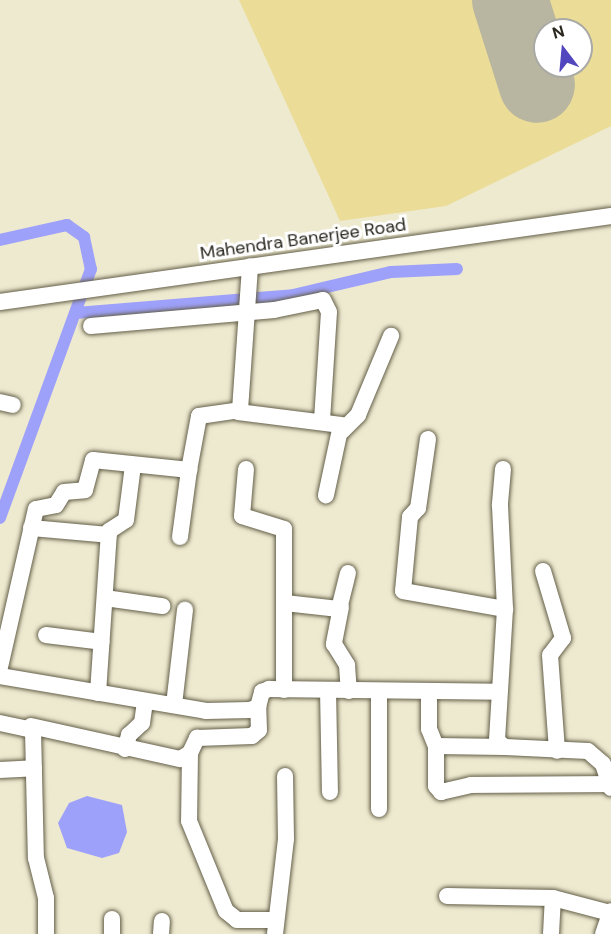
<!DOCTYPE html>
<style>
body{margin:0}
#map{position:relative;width:611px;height:934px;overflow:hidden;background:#eeead0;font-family:"DM Sans",sans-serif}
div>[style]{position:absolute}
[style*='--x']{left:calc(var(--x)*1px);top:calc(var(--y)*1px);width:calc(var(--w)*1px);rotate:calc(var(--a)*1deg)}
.green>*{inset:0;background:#ebdc97}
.water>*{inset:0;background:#9ea1f9}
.canal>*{height:12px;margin:-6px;padding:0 6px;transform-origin:6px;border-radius:6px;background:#9ea1f9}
.runway>*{height:76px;margin:-38px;padding:0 38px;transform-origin:38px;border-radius:38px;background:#b8b5a0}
.roads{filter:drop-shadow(0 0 2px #645f49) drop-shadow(0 0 2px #645f49)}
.minor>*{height:16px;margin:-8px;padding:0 8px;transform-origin:8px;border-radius:8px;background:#fff}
span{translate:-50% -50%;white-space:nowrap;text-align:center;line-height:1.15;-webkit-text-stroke:6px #fff;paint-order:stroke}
.street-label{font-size:18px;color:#29271e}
.north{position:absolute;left:533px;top:18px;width:60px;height:60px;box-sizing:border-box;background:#fff;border:2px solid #a9a9a5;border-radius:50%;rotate:344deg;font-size:16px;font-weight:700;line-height:24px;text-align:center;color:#29271e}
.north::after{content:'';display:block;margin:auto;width:21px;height:27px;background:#5146be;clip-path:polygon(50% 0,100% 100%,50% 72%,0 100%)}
</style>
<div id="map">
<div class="green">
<i style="clip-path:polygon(239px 0,492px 0,521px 92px,567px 78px,564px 66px,581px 66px,581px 30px,552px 30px,543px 0,611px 0,611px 126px,446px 206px,340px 221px)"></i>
</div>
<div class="water">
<i style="clip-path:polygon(87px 796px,122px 805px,127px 832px,119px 853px,102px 858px,67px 848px,58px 823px,69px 803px)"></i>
</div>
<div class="canal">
<i style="--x:0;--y:240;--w:69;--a:-12.6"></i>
<i style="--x:67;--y:225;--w:21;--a:35"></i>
<i style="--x:84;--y:237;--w:33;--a:78"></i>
<i style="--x:91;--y:269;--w:265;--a:110.1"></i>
<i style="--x:76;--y:313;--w:218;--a:-4.7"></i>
<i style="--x:293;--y:295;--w:101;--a:-13.2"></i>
<i style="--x:391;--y:272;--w:66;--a:-2.6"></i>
</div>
<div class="runway">
<i style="--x:510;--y:0;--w:89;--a:72.4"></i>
</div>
<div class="roads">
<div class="minor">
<i style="--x:0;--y:302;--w:617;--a:-8.01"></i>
<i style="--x:91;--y:326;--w:184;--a:-5"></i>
<i style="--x:274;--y:310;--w:50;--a:-11.5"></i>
<i style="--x:323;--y:300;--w:13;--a:63"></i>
<i style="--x:329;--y:312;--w:109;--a:93.7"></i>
<i style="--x:0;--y:402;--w:13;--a:13"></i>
<i style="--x:238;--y:412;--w:104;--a:7.2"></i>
<i style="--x:341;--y:425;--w:72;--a:102.1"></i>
<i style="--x:342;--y:431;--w:23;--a:-45"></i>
<i style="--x:358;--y:415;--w:86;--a:-67.3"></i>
<i style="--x:428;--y:439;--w:70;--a:98.2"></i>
<i style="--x:418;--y:508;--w:12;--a:132"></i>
<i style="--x:410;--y:517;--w:74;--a:95.4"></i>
<i style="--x:403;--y:591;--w:104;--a:10"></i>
<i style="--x:246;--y:469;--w:47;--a:94.9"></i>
<i style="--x:242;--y:516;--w:44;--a:17.2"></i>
<i style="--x:284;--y:529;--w:161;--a:90"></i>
<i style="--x:503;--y:469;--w:37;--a:95"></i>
<i style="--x:500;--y:506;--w:103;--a:87.2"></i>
<i style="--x:505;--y:609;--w:132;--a:93.5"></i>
<i style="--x:497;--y:741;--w:10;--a:37"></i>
<i style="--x:505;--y:747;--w:83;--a:2.8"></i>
<i style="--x:588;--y:751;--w:20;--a:41"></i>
<i style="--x:603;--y:764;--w:25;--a:72"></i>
<i style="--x:31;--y:528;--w:78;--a:5.1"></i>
<i style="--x:180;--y:537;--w:68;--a:-82.3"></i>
<i style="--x:543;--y:571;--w:70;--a:73.4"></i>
<i style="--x:563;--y:638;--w:21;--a:127"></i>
<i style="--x:550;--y:655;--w:96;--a:85.8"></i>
<i style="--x:105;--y:598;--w:58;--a:8"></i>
<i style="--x:285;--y:603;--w:54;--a:6.3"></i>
<i style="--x:339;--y:609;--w:37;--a:-76"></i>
<i style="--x:341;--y:607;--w:38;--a:101"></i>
<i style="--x:334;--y:644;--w:25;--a:58"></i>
<i style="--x:347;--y:665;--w:26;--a:86"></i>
<i style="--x:46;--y:635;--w:56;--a:7.1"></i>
<i style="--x:0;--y:667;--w:162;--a:-77.2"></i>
<i style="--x:36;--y:509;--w:20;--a:-11"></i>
<i style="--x:56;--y:505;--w:15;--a:-58"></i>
<i style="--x:64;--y:492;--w:21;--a:-5"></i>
<i style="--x:85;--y:490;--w:31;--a:-75"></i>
<i style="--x:93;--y:460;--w:97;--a:5.9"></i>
<i style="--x:189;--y:470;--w:55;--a:-79.5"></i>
<i style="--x:199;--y:416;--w:41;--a:-8.3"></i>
<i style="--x:240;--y:410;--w:144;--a:-86"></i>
<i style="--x:0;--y:676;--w:209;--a:9.6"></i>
<i style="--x:206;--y:711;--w:44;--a:-1.3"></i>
<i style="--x:250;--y:710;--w:9;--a:-21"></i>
<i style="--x:258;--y:707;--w:16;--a:-75"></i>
<i style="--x:262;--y:692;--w:8;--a:-23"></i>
<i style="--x:269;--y:689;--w:230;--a:0.7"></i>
<i style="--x:328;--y:690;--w:102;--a:88.9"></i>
<i style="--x:379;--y:691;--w:118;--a:90"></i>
<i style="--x:429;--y:691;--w:38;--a:90"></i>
<i style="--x:429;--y:729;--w:18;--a:68"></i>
<i style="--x:436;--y:746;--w:69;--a:0.8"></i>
<i style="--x:98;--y:693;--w:162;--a:-86.1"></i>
<i style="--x:109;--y:531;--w:20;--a:-33"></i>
<i style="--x:126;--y:520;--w:55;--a:-82.7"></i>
<i style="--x:174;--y:705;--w:96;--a:-83.4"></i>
<i style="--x:0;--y:723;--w:34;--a:12"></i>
<i style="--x:33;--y:730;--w:128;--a:88.7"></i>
<i style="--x:36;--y:858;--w:41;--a:76"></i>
<i style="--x:46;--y:898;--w:36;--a:90"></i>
<i style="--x:31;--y:726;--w:153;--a:12.5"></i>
<i style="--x:180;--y:759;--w:12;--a:-31"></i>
<i style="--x:190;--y:753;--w:17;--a:-65"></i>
<i style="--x:197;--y:738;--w:55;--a:-2.1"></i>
<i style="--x:252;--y:736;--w:9;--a:-41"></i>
<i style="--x:259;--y:730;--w:23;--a:-92"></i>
<i style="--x:436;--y:746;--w:40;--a:90"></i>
<i style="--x:436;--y:786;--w:8;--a:50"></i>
<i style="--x:441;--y:792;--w:31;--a:-13"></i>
<i style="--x:471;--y:785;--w:139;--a:-0.4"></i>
<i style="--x:125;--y:749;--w:15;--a:-74"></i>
<i style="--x:129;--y:735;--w:18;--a:-43"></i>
<i style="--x:142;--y:723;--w:21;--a:-82"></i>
<i style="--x:190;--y:753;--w:68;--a:90.8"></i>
<i style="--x:189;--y:821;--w:97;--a:67.7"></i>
<i style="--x:226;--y:911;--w:14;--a:39"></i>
<i style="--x:237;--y:920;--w:39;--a:0"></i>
<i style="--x:0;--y:770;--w:34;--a:-3"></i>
<i style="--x:447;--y:896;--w:106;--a:1.1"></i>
<i style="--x:553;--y:898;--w:59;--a:14.7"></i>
<i style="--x:112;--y:919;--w:15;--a:90"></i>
<i style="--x:161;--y:934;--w:13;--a:-86"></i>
<i style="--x:275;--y:934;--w:96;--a:-83.4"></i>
<i style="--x:286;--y:839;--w:63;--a:-90.9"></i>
<i style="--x:551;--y:934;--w:36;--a:-87"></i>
<i style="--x:603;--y:934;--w:24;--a:-71"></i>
</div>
</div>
<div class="street-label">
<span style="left:303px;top:239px;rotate:-8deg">Mahendra Banerjee Road</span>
</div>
<div class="north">N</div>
</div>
